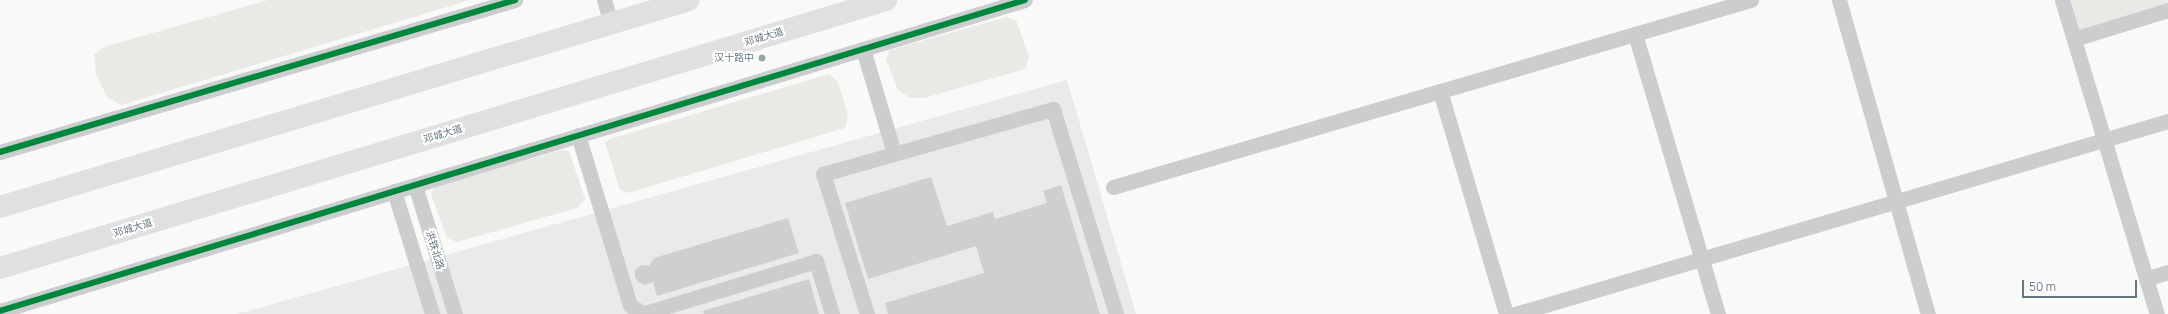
<!DOCTYPE html>
<meta charset="utf-8">
<style>
body{margin:0}
#map{position:relative;width:2168px;height:314px;overflow:hidden;background:#f9f9f8;font-family:Manrope,"Noto Sans SC",sans-serif}
div>[style]{position:absolute}
[style*='--x']{left:calc(var(--x)*1px);top:calc(var(--y)*1px);width:calc(var(--w)*1px);rotate:calc(var(--a)*1deg)}
.built>*{inset:0;background:#e9eae9}
.green>*{inset:0;background:#e8eae6}
.building>*{inset:0;background:#ced0d0}
.minor>*{height:15px;margin:-7.5px;padding:0 7.5px;transform-origin:7.5px;border-radius:7.5px;background:#cbcdce}
.highway>*{height:22px;margin:-11px;padding:0 11px;transform-origin:11px;border-radius:11px;background:#e0e0e1}
.cycleway>*{height:6px;margin:-3px;padding:0 3px;transform-origin:3px;border-radius:3px;background:#00873e}
.dots>*{width:11px;height:11px;translate:-50% -50%;box-sizing:border-box;border:2px solid #fff;border-radius:50%}
span{translate:-50% -50%;white-space:nowrap;text-align:center;line-height:1.15;-webkit-text-stroke:4px #fff;paint-order:stroke}
.street-label{font-size:10px;color:#657882}
.poi-label{font-size:10px;color:#657882}
.right{translate:-100% -50%;text-align:right}
.scale{position:absolute;left:2022px;top:280px;width:115px;height:18px;box-sizing:border-box;border:2px solid #657882;border-top:0;padding-left:5px;font-size:12px;line-height:14px;white-space:nowrap;color:#657882;-webkit-text-stroke:3px #fff;paint-order:stroke}
</style>
<div id="map">
<div class="built">
<i style="clip-path:polygon(1067px 80px,1136px 314px,237px 314px)"></i>
</div>
<div class="green">
<i style="clip-path:polygon(268px 0,470px 0,121px 105px,107px 97px,96px 74px,94px 55px,104px 47px)"></i>
<i style="clip-path:polygon(2062px 0,2168px 0,2168px 10px,2074px 39px)"></i>
<i style="clip-path:polygon(1006px 17px,1016px 20px,1029px 57px,1025px 69px,924px 98px,910px 98px,898px 90px,886px 59px,890px 50px)"></i>
<i style="clip-path:polygon(829px 74px,838px 82px,848px 115px,845px 128px,628px 193px,620px 190px,605px 142px,610px 139px)"></i>
<i style="clip-path:polygon(562px 150px,569px 151px,585px 199px,577px 208px,457px 242px,447px 238px,431px 194px,434px 187px)"></i>
</div>
<div class="building">
<i style="clip-path:polygon(931px 177px,947px 226px,993px 212px,995px 219px,1047px 203px,1043px 191px,1061px 185px,1100px 314px,888px 314px,885px 303px,984px 273px,976px 246px,868px 279px,845px 203px)"></i>
<i style="clip-path:polygon(788px 218px,799px 253px,657px 296px,653px 282px,645px 285px,638px 282px,635px 277px,635px 270px,641px 265px,649px 266px,654px 258px)"></i>
<i style="clip-path:polygon(809px 279px,819px 314px,704px 314px,703px 311px)"></i>
</div>
<div class="minor">
<i style="--x:604;--y:0;--w:24;--a:73"></i>
<i style="--x:1839;--y:0;--w:326;--a:74.2"></i>
<i style="--x:2062;--y:0;--w:328;--a:73.2"></i>
<i style="--x:1635;--y:34;--w:292;--a:73.5"></i>
<i style="--x:2074;--y:39;--w:98;--a:-17.1"></i>
<i style="--x:863;--y:49;--w:109;--a:73.4"></i>
<i style="--x:1440;--y:91;--w:233;--a:73.5"></i>
<i style="--x:578;--y:135;--w:178;--a:73"></i>
<i style="--x:630;--y:305;--w:17;--a:33"></i>
<i style="--x:0;--y:152;--w:537;--a:-16.44"></i>
<i style="--x:415;--y:185;--w:135;--a:72.8"></i>
<i style="--x:1113;--y:187;--w:665;--a:-16.34"></i>
<i style="--x:394;--y:191;--w:129;--a:72.8"></i>
<i style="--x:2146;--y:279;--w:23;--a:-18"></i>
<i style="--x:0;--y:311;--w:1071;--a:-16.88"></i>
<i style="--x:642;--y:314;--w:182;--a:-16.9"></i>
<i style="--x:816;--y:261;--w:55;--a:73.2"></i>
<i style="--x:867;--y:314;--w:147;--a:-107.4"></i>
<i style="--x:823;--y:174;--w:239;--a:-15.8"></i>
<i style="--x:1053;--y:109;--w:214;--a:72.9"></i>
<i style="--x:1515;--y:314;--w:681;--a:-16.47"></i>
</div>
<div class="highway">
<i style="--x:0;--y:207;--w:719;--a:-16.72"></i>
<i style="--x:0;--y:268;--w:926;--a:-16.83"></i>
</div>
<div class="cycleway">
<i style="--x:0;--y:152;--w:537;--a:-16.44"></i>
<i style="--x:0;--y:311;--w:1071;--a:-16.88"></i>
</div>
<div class="dots">
<i style="left:762px;top:58px;background:#99a5ab"></i>
</div>
<div class="street-label">
<span style="left:764px;top:37px;rotate:-17deg">邓城大道</span>
<span style="left:443px;top:134px;rotate:-17deg">邓城大道</span>
<span style="left:133px;top:228px;rotate:-17deg">邓城大道</span>
<span style="left:435px;top:250px;rotate:73deg">洪铁北路</span>
</div>
<div class="poi-label">
<span class="right" style="left:754px;top:58px">汉十路中</span>
</div>
<div class="scale">50 m</div>
</div>
